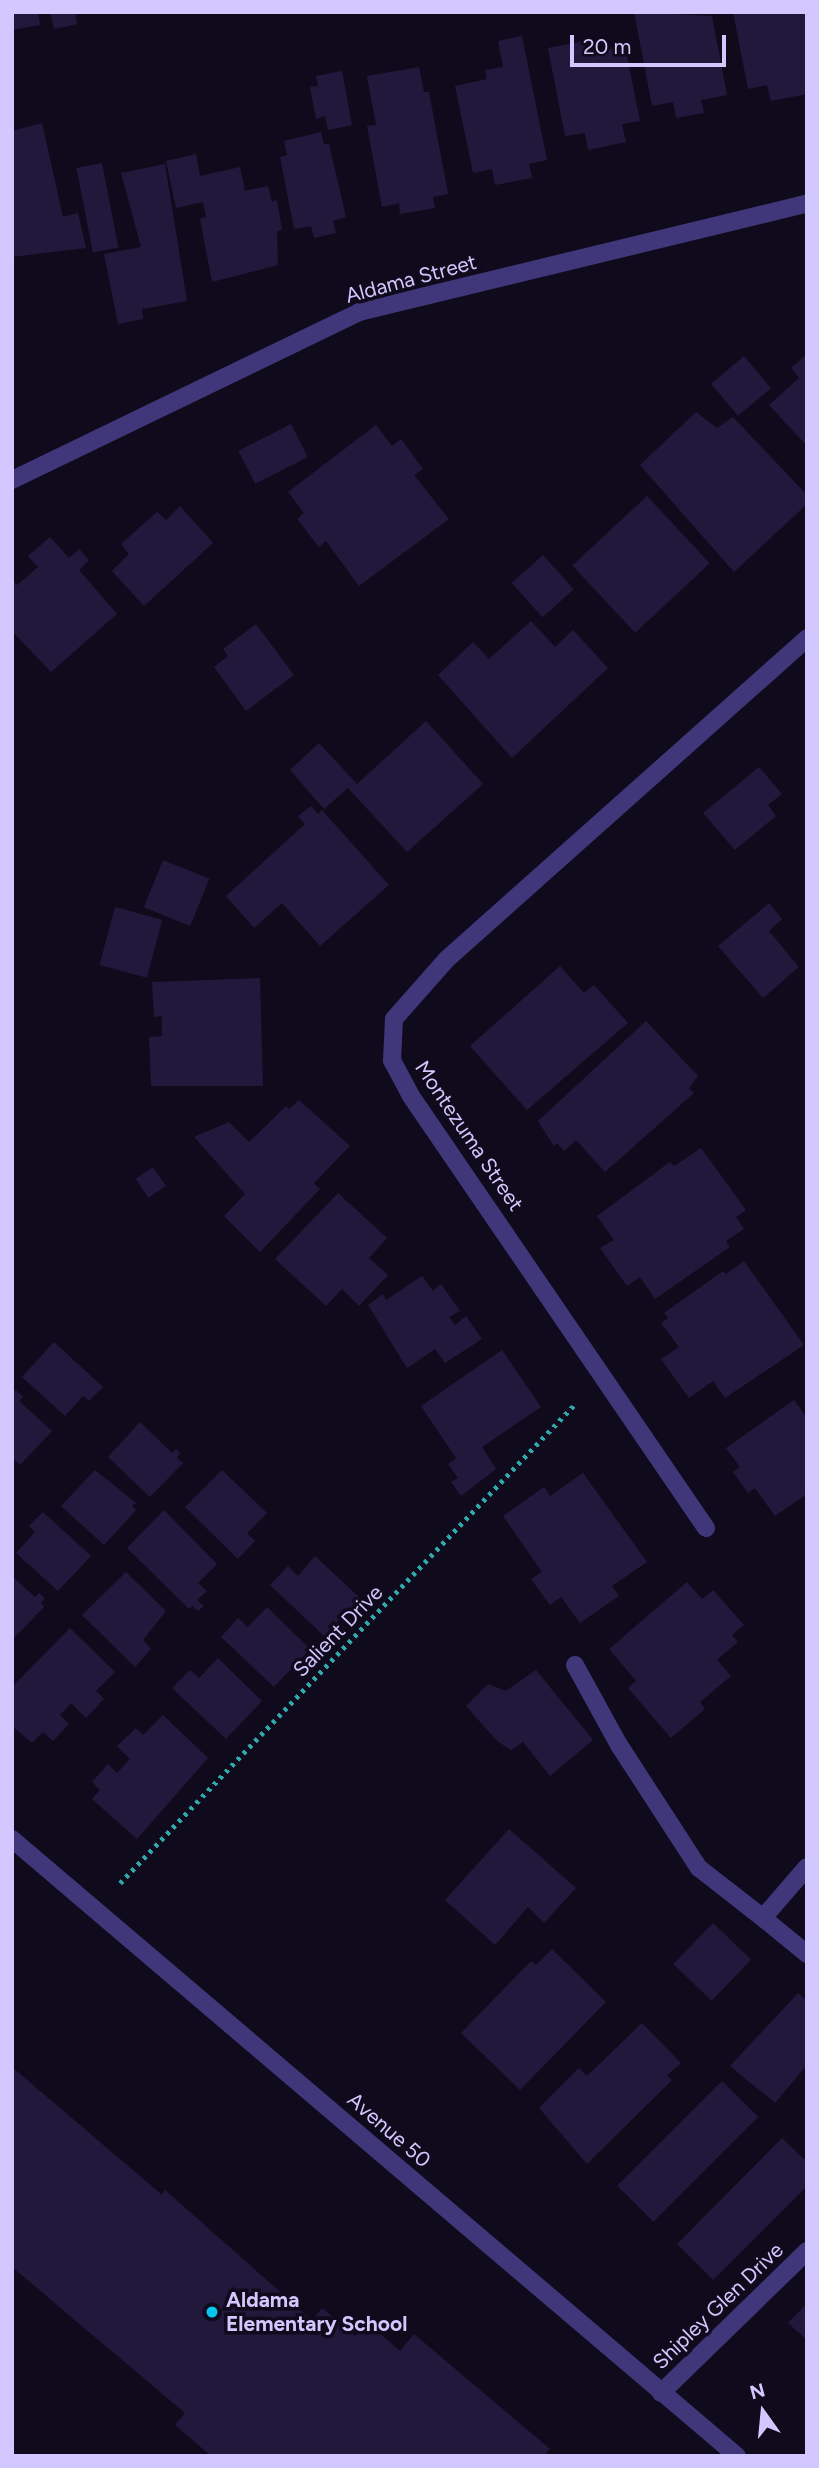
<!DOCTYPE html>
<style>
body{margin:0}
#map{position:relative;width:819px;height:2468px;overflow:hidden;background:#100b1c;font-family:Figtree,sans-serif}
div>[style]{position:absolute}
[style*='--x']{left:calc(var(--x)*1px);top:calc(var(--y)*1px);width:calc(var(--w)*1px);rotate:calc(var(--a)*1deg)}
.building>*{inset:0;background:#22183c;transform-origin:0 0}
.path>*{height:4.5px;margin-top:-2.25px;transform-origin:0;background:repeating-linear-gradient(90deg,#2fa9ab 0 3.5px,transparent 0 8.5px)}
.minor>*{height:18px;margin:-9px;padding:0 9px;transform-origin:9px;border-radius:9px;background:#3f377a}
.dots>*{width:19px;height:19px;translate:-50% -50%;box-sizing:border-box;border:4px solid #100b1c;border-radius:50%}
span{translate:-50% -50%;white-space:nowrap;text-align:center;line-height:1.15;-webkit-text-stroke:7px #100b1c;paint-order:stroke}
.street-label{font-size:21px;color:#d2c7fe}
.poi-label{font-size:21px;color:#d2c7fe;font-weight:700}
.left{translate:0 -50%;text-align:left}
.frame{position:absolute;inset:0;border:14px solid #d2c7fe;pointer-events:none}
.north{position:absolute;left:728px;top:2377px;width:70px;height:70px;-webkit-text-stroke:5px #100b1c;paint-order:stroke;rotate:345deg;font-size:19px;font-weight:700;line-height:28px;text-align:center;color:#d2c7fe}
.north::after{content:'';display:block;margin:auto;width:24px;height:32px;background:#d2c7fe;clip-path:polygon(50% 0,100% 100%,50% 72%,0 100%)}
.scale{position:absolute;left:570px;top:35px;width:156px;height:32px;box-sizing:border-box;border:4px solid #d2c7fe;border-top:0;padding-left:9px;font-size:21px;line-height:24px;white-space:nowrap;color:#d2c7fe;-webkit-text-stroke:5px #100b1c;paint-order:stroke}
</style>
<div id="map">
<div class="building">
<i style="clip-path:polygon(12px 12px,38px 12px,40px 25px,12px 30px)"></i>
<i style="clip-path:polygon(50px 12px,75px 12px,77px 24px,54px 29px)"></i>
<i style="clip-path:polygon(634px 12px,712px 16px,727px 95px,701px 100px,704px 113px,676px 118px,673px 102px,652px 106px)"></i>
<i style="clip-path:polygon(733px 12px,807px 12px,807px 94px,771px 101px,767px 85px,748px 89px)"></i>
<i style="clip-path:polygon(522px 36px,547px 160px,529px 164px,532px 178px,495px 185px,492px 169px,473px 173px,455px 86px,487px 79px,485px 70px,503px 67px,498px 41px)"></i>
<i style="clip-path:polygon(584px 41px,586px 54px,625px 46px,640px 121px,622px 124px,626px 142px,588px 150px,585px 133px,565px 136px,548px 48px)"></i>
<i style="clip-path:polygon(419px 67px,424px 92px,429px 92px,448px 194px,433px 197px,435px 208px,400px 214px,399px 203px,382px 207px,367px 126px,376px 125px,367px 76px)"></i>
<i style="clip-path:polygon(342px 71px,352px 125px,328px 130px,325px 116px,316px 119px,310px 87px,318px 86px,316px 76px)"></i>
<i style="clip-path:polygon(42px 123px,63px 217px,78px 213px,86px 248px,12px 257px,12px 131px)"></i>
<i style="clip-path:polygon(321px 132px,324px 144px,329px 144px,346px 217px,333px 221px,336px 233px,314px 238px,311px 226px,294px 229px,280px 157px,287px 155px,284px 141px)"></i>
<i style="clip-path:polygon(196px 154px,200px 176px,240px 167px,245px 191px,268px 186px,272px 202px,277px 200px,282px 230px,277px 231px,278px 265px,212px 282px,200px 219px,206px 217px,203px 202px,176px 208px,166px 161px)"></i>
<i style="left:102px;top:163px;width:86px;height:26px;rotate:79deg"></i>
<i style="clip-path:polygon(165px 164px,187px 301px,142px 309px,143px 319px,118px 324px,104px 254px,141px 247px,121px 173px)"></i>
<i style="clip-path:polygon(807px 354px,807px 446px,769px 405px,799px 378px,791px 368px)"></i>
<i style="left:744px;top:356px;width:42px;height:43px;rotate:50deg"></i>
<i style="clip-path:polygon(696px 412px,717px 428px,733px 417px,807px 495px,807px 504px,734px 572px,640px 465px)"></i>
<i style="left:291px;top:424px;width:37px;height:59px;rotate:63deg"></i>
<i style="clip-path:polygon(376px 425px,392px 446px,401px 439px,423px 469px,414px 475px,449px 519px,359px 586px,326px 541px,319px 547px,297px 519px,304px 513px,288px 492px)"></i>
<i style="left:647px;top:496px;width:92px;height:102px;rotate:47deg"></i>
<i style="clip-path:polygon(180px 506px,213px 543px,144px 606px,112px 571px,129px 554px,121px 544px,157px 512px,166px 520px)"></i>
<i style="clip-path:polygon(50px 537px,69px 558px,79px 549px,89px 560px,79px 570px,117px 614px,51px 672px,12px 631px,12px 580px,17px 585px,38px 567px,28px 556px)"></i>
<i style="left:543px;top:555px;width:46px;height:42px;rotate:48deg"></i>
<i style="clip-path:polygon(531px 621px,555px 647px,573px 630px,608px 668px,512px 758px,438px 675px,473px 642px,489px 659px)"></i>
<i style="clip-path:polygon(256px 624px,294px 675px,246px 711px,214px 667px,228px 656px,223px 649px)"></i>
<i style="clip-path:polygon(426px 721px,483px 784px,407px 852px,348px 788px,324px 809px,290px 770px,319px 743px,357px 784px)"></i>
<i style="clip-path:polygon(759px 767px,782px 794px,768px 805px,776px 816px,735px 850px,703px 813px)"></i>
<i style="clip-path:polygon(311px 806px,318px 814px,322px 810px,389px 885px,320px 946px,282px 903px,254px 928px,226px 896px,305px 824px,298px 816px)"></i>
<i style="left:163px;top:860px;width:50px;height:51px;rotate:22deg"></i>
<i style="clip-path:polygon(769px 903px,782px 919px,769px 931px,799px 967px,763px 998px,718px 946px)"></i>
<i style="left:115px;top:907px;width:49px;height:60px;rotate:15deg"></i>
<i style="clip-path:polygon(560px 966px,584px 993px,594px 985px,628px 1023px,527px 1110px,470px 1046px)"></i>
<i style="clip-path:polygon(260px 978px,263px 1086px,151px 1086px,149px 1037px,162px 1036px,162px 1016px,154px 1017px,152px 982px)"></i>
<i style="clip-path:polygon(646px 1021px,698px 1076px,689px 1088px,694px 1093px,605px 1172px,576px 1140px,564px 1151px,557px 1143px,554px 1146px,538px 1121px)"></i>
<i style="clip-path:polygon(299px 1100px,350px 1146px,314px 1183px,320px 1189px,260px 1252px,224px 1216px,245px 1194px,194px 1137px,229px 1122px,249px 1142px,286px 1106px,289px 1109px)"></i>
<i style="clip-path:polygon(701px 1148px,746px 1210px,736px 1217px,744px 1229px,726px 1241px,730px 1247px,655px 1299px,640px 1277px,627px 1286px,600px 1248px,614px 1240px,597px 1216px,670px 1162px,674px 1166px)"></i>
<i style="left:153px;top:1167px;width:23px;height:21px;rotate:56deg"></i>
<i style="clip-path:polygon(338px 1193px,387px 1238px,369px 1258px,388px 1275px,359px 1306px,342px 1289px,326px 1306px,275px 1259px)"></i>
<i style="clip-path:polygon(744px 1261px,804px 1345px,725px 1398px,713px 1381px,689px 1398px,661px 1359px,679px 1347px,661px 1323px,668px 1318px,664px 1313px,723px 1271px,726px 1274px)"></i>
<i style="clip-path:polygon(422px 1276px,433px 1291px,441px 1284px,460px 1311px,449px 1317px,455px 1325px,466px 1316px,482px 1339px,445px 1363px,435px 1349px,407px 1368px,368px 1305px,383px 1294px,386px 1300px)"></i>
<i style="clip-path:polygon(54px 1342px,103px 1387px,89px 1401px,83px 1396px,65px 1416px,22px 1377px)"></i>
<i style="clip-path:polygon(502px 1350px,541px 1407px,482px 1447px,496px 1469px,461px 1496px,451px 1482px,458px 1478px,448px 1464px,456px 1458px,421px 1406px)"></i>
<i style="clip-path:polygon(16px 1390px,23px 1397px,19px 1401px,52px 1431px,20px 1465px,12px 1458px,12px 1393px)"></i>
<i style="clip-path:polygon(794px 1400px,807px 1418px,807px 1494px,775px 1516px,755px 1488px,748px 1493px,733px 1472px,740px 1467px,726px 1448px)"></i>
<i style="clip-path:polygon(140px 1422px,172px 1453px,176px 1449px,180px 1453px,177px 1458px,183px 1463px,150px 1497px,108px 1457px)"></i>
<i style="clip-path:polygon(95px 1470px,136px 1503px,132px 1506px,136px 1510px,104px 1545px,61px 1506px)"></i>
<i style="clip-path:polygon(222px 1470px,267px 1513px,247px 1533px,255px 1541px,238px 1559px,185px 1507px)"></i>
<i style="clip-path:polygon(583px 1473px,647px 1562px,612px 1586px,619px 1596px,580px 1623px,561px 1597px,550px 1605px,531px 1579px,542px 1572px,503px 1516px,544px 1487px,550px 1496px)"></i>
<i style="clip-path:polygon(164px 1510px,217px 1564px,198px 1583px,207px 1591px,197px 1600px,204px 1606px,198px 1611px,192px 1606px,189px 1609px,127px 1548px)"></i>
<i style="clip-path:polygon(43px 1512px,91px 1556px,58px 1591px,16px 1553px,35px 1532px,29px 1526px)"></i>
<i style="clip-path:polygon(315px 1556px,360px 1598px,324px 1636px,270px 1585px,288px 1566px,298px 1576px)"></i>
<i style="clip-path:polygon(126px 1572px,166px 1611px,143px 1640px,151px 1649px,135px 1667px,82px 1615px)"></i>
<i style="clip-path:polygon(12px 1576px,35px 1597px,39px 1593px,45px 1598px,41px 1603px,44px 1607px,12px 1640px)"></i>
<i style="clip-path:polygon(687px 1582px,702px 1599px,713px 1590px,744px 1625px,732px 1635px,738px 1642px,717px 1660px,731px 1676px,700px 1702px,705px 1709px,671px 1738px,628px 1688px,636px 1681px,609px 1649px)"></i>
<i style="clip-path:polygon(267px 1607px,310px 1649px,274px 1687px,221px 1637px,238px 1618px,248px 1627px)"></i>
<i style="clip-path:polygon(70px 1628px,115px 1672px,96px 1691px,104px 1699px,86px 1718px,71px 1703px,60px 1715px,69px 1724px,53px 1741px,43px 1732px,32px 1743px,12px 1726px,12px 1687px)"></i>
<i style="clip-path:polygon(218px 1658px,262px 1701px,226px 1739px,172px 1688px,190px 1670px,199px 1678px)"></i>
<i style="clip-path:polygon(536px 1670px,593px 1740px,550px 1776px,523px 1742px,511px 1750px,497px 1741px,466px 1706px,488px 1684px,506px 1691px)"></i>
<i style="clip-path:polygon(163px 1715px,208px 1758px,137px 1839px,92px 1799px,100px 1790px,92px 1782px,108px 1764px,117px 1773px,130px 1759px,117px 1746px,136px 1728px,143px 1735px)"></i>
<i style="clip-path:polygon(509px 1829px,576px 1888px,544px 1923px,528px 1907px,495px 1945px,445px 1900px)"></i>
<i style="left:713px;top:1923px;width:53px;height:57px;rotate:44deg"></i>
<i style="clip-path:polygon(552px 1949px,606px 2002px,520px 2090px,461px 2033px,531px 1961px,536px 1965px)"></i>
<i style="clip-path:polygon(798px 1993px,807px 2001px,807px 2065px,775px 2103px,730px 2066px)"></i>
<i style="clip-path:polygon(642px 2023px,681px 2063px,667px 2075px,672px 2080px,587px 2164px,539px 2108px,579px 2068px,587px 2076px)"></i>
<i style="clip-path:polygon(12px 2067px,162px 2195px,165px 2190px,312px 2320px,322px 2308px,355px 2336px,367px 2322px,400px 2351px,414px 2334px,550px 2449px,544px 2456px,211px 2456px,175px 2425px,185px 2413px,12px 2267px)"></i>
<i style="left:722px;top:2081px;width:51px;height:148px;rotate:45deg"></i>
<i style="clip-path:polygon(782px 2138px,807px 2162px,807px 2186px,713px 2280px,677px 2244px)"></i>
<i style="clip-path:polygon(807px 2303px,807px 2340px,788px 2323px)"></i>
</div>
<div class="path">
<i style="--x:120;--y:1883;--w:663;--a:-46.47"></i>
</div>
<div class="minor">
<i style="--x:12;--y:480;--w:386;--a:-25.8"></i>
<i style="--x:359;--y:312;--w:461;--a:-13.6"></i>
<i style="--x:706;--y:1528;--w:523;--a:-124.33"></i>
<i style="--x:411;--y:1096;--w:40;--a:-118"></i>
<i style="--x:392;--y:1061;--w:42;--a:-87.3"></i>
<i style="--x:394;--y:1019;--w:80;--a:-48.5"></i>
<i style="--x:447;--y:959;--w:482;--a:-41.7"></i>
<i style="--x:575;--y:1665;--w:91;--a:61.2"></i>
<i style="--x:619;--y:1745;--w:147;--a:57"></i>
<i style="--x:699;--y:1868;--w:81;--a:38"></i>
<i style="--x:12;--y:1839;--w:952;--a:40.4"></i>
<i style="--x:807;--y:1867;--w:67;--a:130.8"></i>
<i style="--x:763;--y:1918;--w:57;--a:39.3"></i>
<i style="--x:661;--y:2393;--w:204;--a:-44.2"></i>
</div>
<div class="dots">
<i style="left:212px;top:2312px;background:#05c4ed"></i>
</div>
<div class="street-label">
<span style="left:411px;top:279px;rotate:-15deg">Aldama Street</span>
<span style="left:469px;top:1136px;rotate:56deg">Montezuma Street</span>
<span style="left:338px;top:1631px;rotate:-46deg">Salient Drive</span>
<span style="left:389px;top:2130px;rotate:41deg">Avenue 50</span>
<span style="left:718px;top:2306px;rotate:-44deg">Shipley Glen Drive</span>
</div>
<div class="poi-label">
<span class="left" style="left:226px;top:2312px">Aldama<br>Elementary School</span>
</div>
<div class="frame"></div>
<div class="north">N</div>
<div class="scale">20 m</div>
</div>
